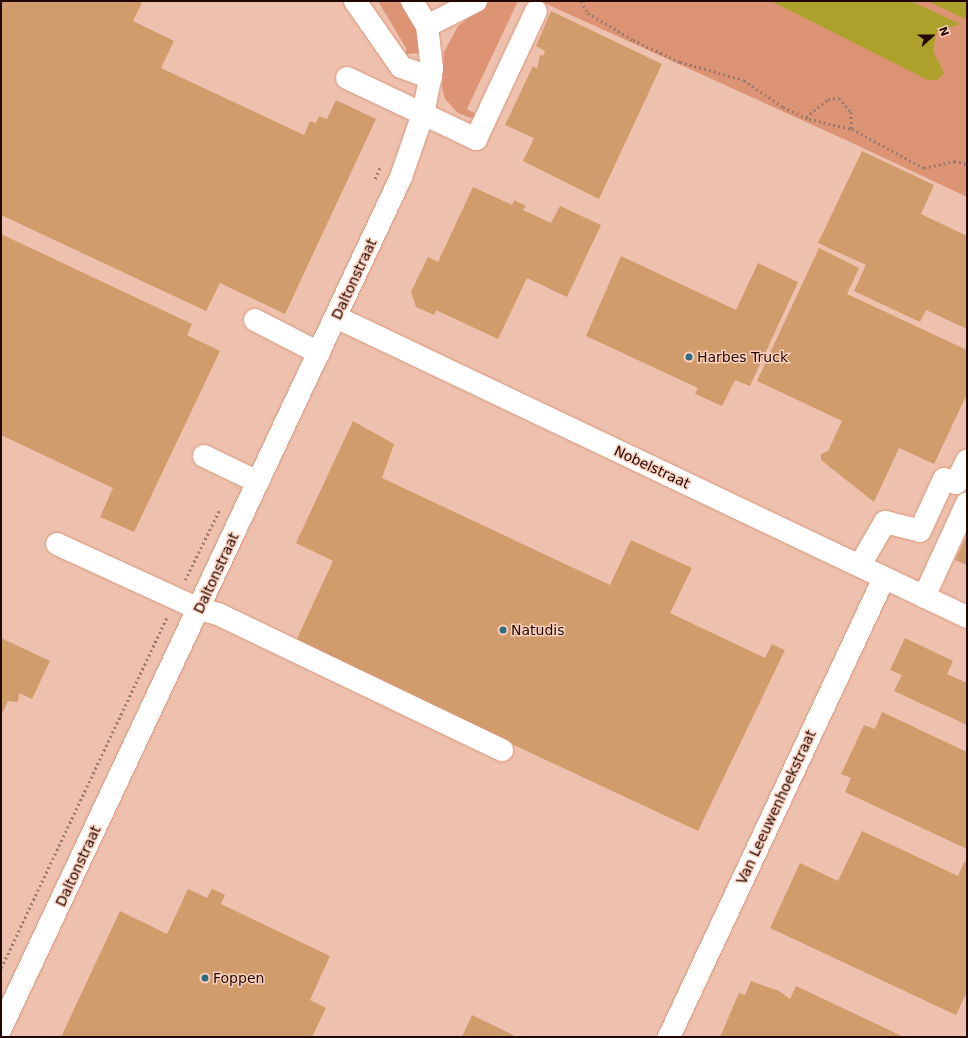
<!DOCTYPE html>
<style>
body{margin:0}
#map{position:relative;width:968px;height:1038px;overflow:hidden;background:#fbd0be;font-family:"DejaVu Sans",sans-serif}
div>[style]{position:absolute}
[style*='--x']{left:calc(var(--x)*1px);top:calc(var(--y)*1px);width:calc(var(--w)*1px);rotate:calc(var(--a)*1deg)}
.built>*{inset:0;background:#eec0ae}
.green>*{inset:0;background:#dd9475}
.water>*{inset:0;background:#ada12c}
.building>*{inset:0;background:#d19c6c}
.path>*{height:2.5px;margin-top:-1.25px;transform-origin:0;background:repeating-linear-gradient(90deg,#9c796c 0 2px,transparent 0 5px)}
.roads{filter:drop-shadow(0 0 1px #d9967a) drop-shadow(0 0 1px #d9967a)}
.minor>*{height:22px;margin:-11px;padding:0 11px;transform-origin:11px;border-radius:11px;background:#fff}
.dots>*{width:11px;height:11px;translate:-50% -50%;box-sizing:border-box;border:2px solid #fbd0be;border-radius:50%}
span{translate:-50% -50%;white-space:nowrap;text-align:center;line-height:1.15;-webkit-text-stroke:3px #fbd0be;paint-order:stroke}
.street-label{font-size:14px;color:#210902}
.poi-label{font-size:14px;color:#210902}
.left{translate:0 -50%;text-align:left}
.frame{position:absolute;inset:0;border:2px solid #210902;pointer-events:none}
.north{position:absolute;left:912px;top:16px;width:40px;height:40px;-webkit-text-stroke:3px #fbd0be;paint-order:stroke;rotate:69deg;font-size:11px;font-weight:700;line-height:16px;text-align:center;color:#210902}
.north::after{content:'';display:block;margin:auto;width:14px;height:18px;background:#210902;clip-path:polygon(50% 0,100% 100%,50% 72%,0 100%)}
</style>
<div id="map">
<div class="built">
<i style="clip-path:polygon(1px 1px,587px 1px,967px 170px,967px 1037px,1px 1037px)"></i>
</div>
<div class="green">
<i style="clip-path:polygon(378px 1px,399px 1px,417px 31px,421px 53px,406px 54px,406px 48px)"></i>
<i style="clip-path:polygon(491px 1px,518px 1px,467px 109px,478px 115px,471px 118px,458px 113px,445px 99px,442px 87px,444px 52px,458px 26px)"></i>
<i style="clip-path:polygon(540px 1px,967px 1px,967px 197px,848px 141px)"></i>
</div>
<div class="water">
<i style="clip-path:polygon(771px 1px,911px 1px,960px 24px,937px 32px,933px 51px,944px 73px,937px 80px,928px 80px)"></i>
<i style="clip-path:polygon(928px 1px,967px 1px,967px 20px)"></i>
</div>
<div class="building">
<i style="clip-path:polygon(1px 1px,138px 1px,142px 3px,133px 21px,174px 41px,161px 68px,304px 135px,310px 121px,316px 123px,319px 116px,327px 119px,336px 100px,376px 119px,285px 314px,220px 283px,206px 311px,1px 215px)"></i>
<i style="clip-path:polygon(551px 11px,662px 64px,599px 199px,523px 161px,534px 138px,505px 125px,533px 66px,537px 69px,540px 55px,543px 56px,545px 51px,536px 46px)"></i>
<i style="clip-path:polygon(862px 151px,934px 185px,921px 214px,967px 236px,967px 329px,926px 310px,920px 322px,854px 291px,866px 265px,818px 243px)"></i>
<i style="clip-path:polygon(473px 187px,512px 205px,514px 200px,526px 206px,523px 210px,551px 223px,560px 206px,601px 225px,567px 297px,527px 278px,498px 339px,436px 310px,434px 315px,416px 307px,411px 292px,428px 257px,438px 262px)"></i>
<i style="clip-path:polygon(1px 234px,192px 324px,187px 335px,220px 351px,134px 532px,100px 517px,113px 488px,1px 435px)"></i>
<i style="clip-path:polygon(819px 248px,859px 268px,847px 294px,967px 350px,967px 394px,934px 464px,899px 448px,874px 502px,821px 460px,821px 454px,828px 451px,842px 421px,757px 381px)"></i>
<i style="clip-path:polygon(621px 256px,736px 310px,758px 263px,798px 282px,750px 386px,735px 380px,722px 406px,695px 394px,698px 388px,586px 336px)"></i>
<i style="clip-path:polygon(353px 421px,394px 444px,382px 478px,610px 585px,631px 540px,692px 568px,670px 613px,765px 658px,772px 644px,785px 650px,698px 831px,295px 643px,333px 561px,296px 543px)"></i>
<i style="clip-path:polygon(967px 535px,967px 565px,955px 560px)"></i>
<i style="clip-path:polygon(1px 638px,50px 661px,32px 699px,19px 693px,18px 702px,8px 701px,1px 716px)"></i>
<i style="clip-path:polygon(905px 638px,953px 661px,947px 674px,967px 683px,967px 725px,894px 691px,902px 675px,890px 670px)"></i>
<i style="clip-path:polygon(882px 712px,967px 752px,967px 849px,845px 792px,851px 778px,841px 774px,864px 725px,875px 729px)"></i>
<i style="clip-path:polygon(862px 831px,958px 876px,964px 862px,967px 863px,967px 992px,956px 1015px,770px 928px,800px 863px,838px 881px)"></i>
<i style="clip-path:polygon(188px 889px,207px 898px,212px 889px,225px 895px,221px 904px,330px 956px,310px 1000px,326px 1008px,312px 1037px,61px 1037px,120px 911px,167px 934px)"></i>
<i style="clip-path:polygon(751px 981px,779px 991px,790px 999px,796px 986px,904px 1037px,720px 1037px,739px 993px,745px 995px)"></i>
<i style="clip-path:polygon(472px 1015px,517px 1037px,462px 1037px)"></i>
</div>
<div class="path">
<i style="--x:581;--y:1;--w:14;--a:60"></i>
<i style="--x:588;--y:13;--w:52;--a:31"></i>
<i style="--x:633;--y:40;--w:52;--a:25.1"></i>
<i style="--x:680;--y:62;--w:66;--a:15.7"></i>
<i style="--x:744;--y:80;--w:47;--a:34.7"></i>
<i style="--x:783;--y:107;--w:29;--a:25"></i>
<i style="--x:809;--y:119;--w:44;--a:13.1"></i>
<i style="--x:852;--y:129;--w:82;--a:28.4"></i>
<i style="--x:924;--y:168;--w:31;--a:-13"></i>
<i style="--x:954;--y:161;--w:13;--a:13"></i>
<i style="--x:806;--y:117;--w:28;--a:-39"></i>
<i style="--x:828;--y:99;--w:11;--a:-5"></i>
<i style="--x:839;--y:98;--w:18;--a:49"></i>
<i style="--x:851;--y:112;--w:17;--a:87"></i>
<i style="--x:375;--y:179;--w:15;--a:-67"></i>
<i style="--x:185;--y:580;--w:77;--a:-63.8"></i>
<i style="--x:1;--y:968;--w:388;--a:-64.7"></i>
</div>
<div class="roads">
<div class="minor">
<i style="--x:355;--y:1;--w:80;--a:55.1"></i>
<i style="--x:401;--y:67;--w:32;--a:20"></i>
<i style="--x:427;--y:26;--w:55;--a:-27"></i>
<i style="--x:347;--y:78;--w:143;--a:25.3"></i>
<i style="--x:476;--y:139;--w:141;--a:-64.9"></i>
<i style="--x:336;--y:317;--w:699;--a:25.43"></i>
<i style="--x:255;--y:320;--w:72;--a:27.3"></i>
<i style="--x:204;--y:456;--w:60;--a:25.7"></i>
<i style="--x:57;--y:544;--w:156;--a:24.6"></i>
<i style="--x:199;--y:609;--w:20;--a:15"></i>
<i style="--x:218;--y:614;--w:315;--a:25.6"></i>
<i style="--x:860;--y:565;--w:50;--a:-59.8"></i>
<i style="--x:885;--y:522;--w:36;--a:14"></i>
<i style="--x:920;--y:531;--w:57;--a:-65.2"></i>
<i style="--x:944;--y:479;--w:13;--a:18"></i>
<i style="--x:956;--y:483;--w:25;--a:-64"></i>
<i style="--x:924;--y:597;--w:103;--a:-65.4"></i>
<i style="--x:1;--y:1028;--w:940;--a:-64.82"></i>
<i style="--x:401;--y:177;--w:67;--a:-70.8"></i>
<i style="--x:423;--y:114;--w:46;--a:-78.7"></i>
<i style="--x:432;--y:69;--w:43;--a:-96.6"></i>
<i style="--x:427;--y:26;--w:29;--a:-121"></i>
<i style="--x:669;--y:1037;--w:507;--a:-64.9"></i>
</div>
</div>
<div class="dots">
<i style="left:689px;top:357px;background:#2d6c81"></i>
<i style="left:503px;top:630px;background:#2d6c81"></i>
<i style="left:205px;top:978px;background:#2d6c81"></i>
</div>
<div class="street-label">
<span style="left:354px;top:279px;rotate:-65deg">Daltonstraat</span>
<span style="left:652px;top:467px;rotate:25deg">Nobelstraat</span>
<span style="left:216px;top:573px;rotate:-65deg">Daltonstraat</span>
<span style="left:776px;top:807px;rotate:-65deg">Van Leeuwenhoekstraat</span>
<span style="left:78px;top:866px;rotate:-65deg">Daltonstraat</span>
</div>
<div class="poi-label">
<span class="left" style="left:697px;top:357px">Harbes Truck</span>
<span class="left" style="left:511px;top:630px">Natudis</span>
<span class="left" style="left:213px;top:978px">Foppen</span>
</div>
<div class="frame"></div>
<div class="north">N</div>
</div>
